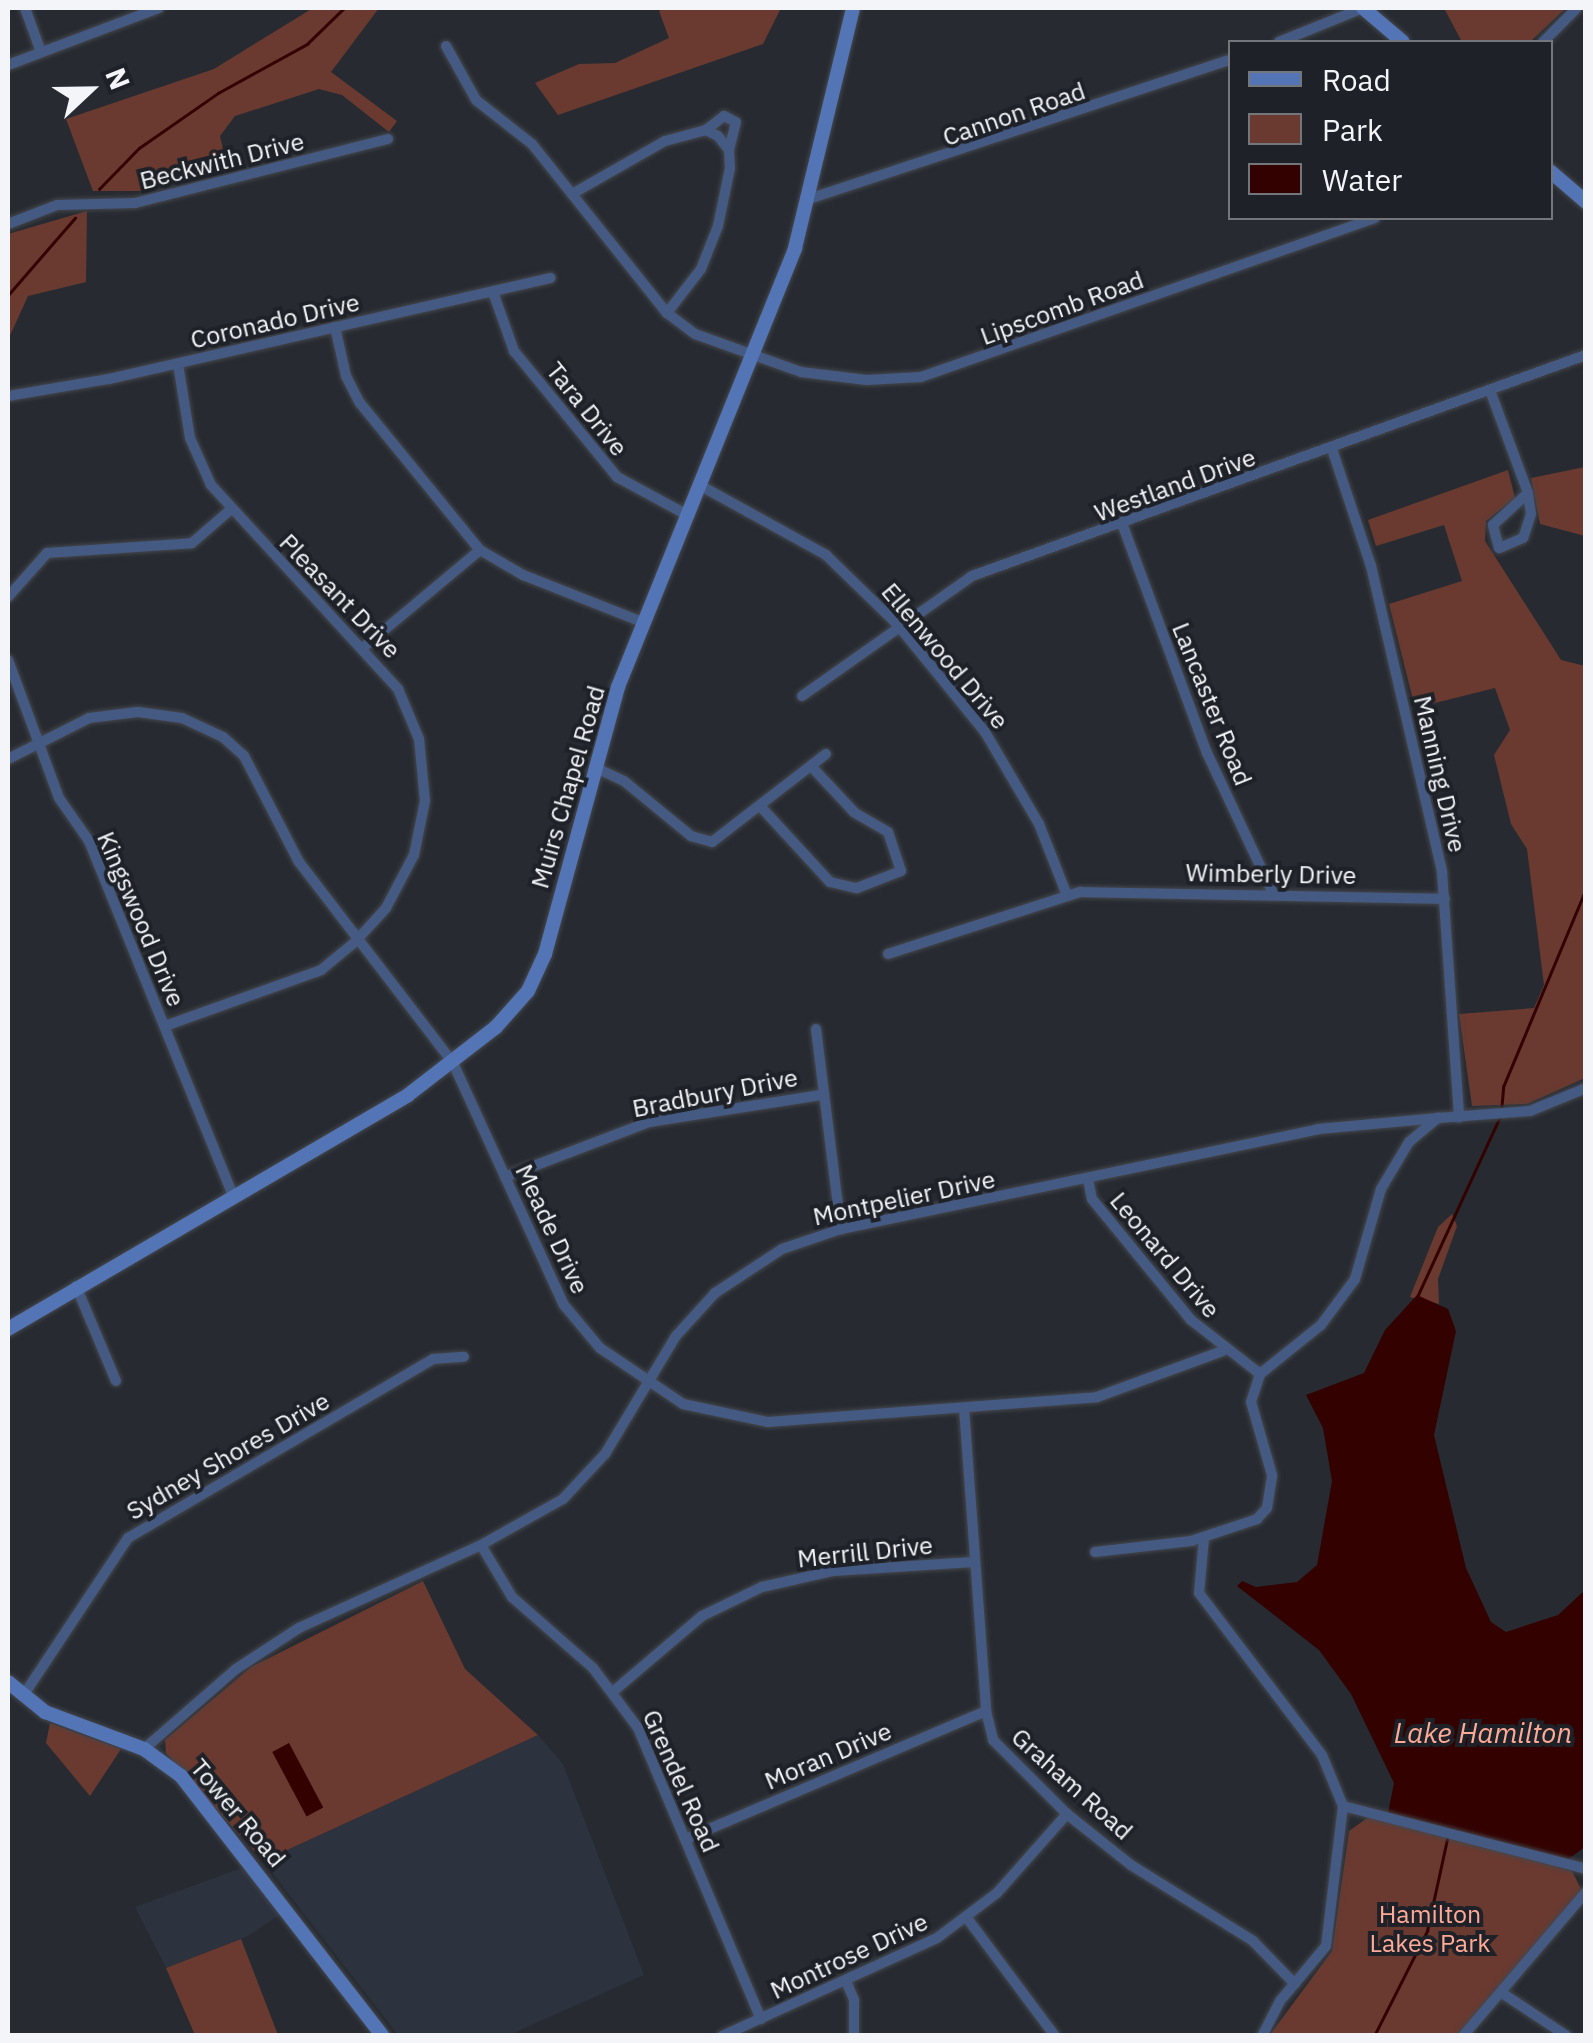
<!DOCTYPE html>
<style>
body{margin:0}
#map{position:relative;width:1593px;height:2043px;overflow:hidden;background:#272b31;font-family:"IBM Plex Sans",sans-serif}
div>[style]{position:absolute}
[style*='--x']{left:calc(var(--x)*1px);top:calc(var(--y)*1px);width:calc(var(--w)*1px);rotate:calc(var(--a)*1deg)}
.built>*{inset:0;background:#2c323e}
.green>*{inset:0;background:#6a3a30}
.water>*{inset:0;background:#330200;transform-origin:0 0}
.stream>*{height:2.5px;margin:-1.25px;padding:0 1.25px;transform-origin:1.25px;border-radius:1.25px;background:#330200}
.roads{filter:drop-shadow(0 0 2px #44474d) drop-shadow(0 0 2px #44474d)}
.street>*{height:10px;margin:-5px;padding:0 5px;transform-origin:5px;border-radius:5px;background:#455a83}
.secondary>*{height:14px;margin:-7px;padding:0 7px;transform-origin:7px;border-radius:7px;background:#5374b5}
span{translate:-50% -50%;white-space:nowrap;text-align:center;line-height:1.15;-webkit-text-stroke:8px #1e2127;paint-order:stroke}
.street-label{font-size:25px;color:#f3f5f9}
.park-label{font-size:25px;color:#ffaa98}
.water-label{font-size:28px;color:#fda996;font-style:italic}
.frame{position:absolute;inset:0;border:10px solid #f3f5f9;pointer-events:none}
.legend{position:absolute;left:1228px;top:40px;width:325px;height:180px;box-sizing:border-box;background:#1e2127;border:2px solid #73767b;margin:0;padding:12px 18px;list-style:none;font-size:30px;color:#f3f5f9}
.legend li{display:flex;align-items:center;gap:20px;height:50px}
.legend b{width:50px;border:2px solid #73767b}
.north{position:absolute;left:40px;top:40px;width:100px;height:100px;-webkit-text-stroke:8px #1e2127;paint-order:stroke;rotate:68deg;font-size:28px;font-weight:700;line-height:40px;text-align:center;color:#f3f5f9}
.north::after{content:'';display:block;margin:auto;width:35px;height:45px;background:#f3f5f9;clip-path:polygon(50% 0,100% 100%,50% 72%,0 100%)}
</style>
<div id="map">
<div class="built">
<i style="clip-path:polygon(538px 1735px,563px 1764px,644px 1975px,509px 2035px,398px 2035px,263px 1861px)"></i>
<i style="clip-path:polygon(244px 1867px,281px 1914px,248px 1936px,166px 1968px,135px 1907px)"></i>
</div>
<div class="green">
<i style="clip-path:polygon(313px 8px,379px 8px,331px 72px,397px 121px,389px 132px,342px 95px,319px 89px,235px 116px,220px 136px,228px 170px,140px 191px,93px 191px,66px 119px,214px 69px)"></i>
<i style="clip-path:polygon(667px 8px,781px 8px,763px 44px,558px 115px,535px 83px,579px 64px,615px 63px,669px 38px,659px 11px)"></i>
<i style="clip-path:polygon(1444px 8px,1566px 8px,1530px 42px,1462px 42px)"></i>
<i style="clip-path:polygon(87px 211px,86px 282px,28px 296px,8px 340px,8px 234px)"></i>
<i style="clip-path:polygon(1585px 467px,1585px 536px,1540px 524px,1531px 478px)"></i>
<i style="clip-path:polygon(1508px 470px,1515px 498px,1486px 521px,1485px 541px,1561px 660px,1585px 666px,1585px 1078px,1527px 1104px,1472px 1106px,1459px 1014px,1534px 1008px,1544px 985px,1527px 849px,1511px 824px,1494px 755px,1510px 730px,1495px 688px,1415px 708px,1389px 604px,1462px 581px,1444px 525px,1376px 546px,1368px 520px)"></i>
<i style="clip-path:polygon(1452px 1214px,1457px 1226px,1438px 1279px,1439px 1304px,1410px 1297px,1438px 1227px)"></i>
<i style="clip-path:polygon(423px 1581px,465px 1669px,538px 1735px,263px 1861px,166px 1753px,165px 1740px,251px 1667px)"></i>
<i style="clip-path:polygon(50px 1723px,121px 1749px,90px 1796px,46px 1743px)"></i>
<i style="clip-path:polygon(1370px 1816px,1572px 1871px,1583px 1893px,1458px 2035px,1269px 2036px,1332px 1951px,1349px 1831px)"></i>
<i style="clip-path:polygon(241px 1939px,278px 2035px,195px 2035px,166px 1968px)"></i>
</div>
<div class="water">
<i style="clip-path:polygon(1417px 1295px,1448px 1309px,1456px 1331px,1434px 1435px,1466px 1568px,1491px 1622px,1506px 1632px,1558px 1615px,1585px 1590px,1585px 1847px,1567px 1860px,1388px 1813px,1394px 1783px,1351px 1694px,1319px 1650px,1237px 1586px,1242px 1581px,1256px 1587px,1297px 1582px,1317px 1565px,1332px 1481px,1323px 1428px,1306px 1395px,1364px 1373px,1385px 1330px)"></i>
<i style="left:289px;top:1743px;width:73px;height:19px;rotate:62deg"></i>
</div>
<div class="stream">
<i style="--x:99;--y:189;--w:57;--a:-45.7"></i>
<i style="--x:139;--y:148;--w:96;--a:-34.8"></i>
<i style="--x:218;--y:93;--w:102;--a:-28.8"></i>
<i style="--x:307;--y:44;--w:52;--a:-44.2"></i>
<i style="--x:8;--y:295;--w:102;--a:-49"></i>
<i style="--x:1501;--y:1112;--w:25;--a:-85"></i>
<i style="--x:1503;--y:1087;--w:215;--a:-67.3"></i>
<i style="--x:1417;--y:1297;--w:196;--a:-65.3"></i>
<i style="--x:1374;--y:2036;--w:118;--a:-63.2"></i>
<i style="--x:1427;--y:1931;--w:94;--a:-77.7"></i>
</div>
<div class="roads">
<div class="street">
<i style="--x:25;--y:8;--w:47;--a:70"></i>
<i style="--x:1279;--y:42;--w:91;--a:-22"></i>
<i style="--x:1543;--y:42;--w:48;--a:-45"></i>
<i style="--x:446;--y:46;--w:62;--a:60.9"></i>
<i style="--x:476;--y:100;--w:71;--a:38.2"></i>
<i style="--x:532;--y:144;--w:216;--a:51.4"></i>
<i style="--x:667;--y:313;--w:35;--a:37"></i>
<i style="--x:695;--y:334;--w:113;--a:19.7"></i>
<i style="--x:801;--y:372;--w:66;--a:6.9"></i>
<i style="--x:867;--y:380;--w:54;--a:-3.2"></i>
<i style="--x:921;--y:377;--w:481;--a:-19.3"></i>
<i style="--x:8;--y:65;--w:161;--a:-20.7"></i>
<i style="--x:706;--y:130;--w:23;--a:-38"></i>
<i style="--x:724;--y:116;--w:13;--a:27"></i>
<i style="--x:736;--y:122;--w:29;--a:104"></i>
<i style="--x:572;--y:194;--w:107;--a:-29.7"></i>
<i style="--x:665;--y:141;--w:42;--a:-15"></i>
<i style="--x:706;--y:130;--w:13;--a:27"></i>
<i style="--x:718;--y:136;--w:18;--a:52"></i>
<i style="--x:729;--y:150;--w:18;--a:87"></i>
<i style="--x:730;--y:168;--w:59;--a:101.7"></i>
<i style="--x:718;--y:226;--w:46;--a:111.6"></i>
<i style="--x:701;--y:269;--w:56;--a:127.7"></i>
<i style="--x:809;--y:199;--w:443;--a:-18.3"></i>
<i style="--x:8;--y:224;--w:53;--a:-21.2"></i>
<i style="--x:57;--y:205;--w:78;--a:-1.5"></i>
<i style="--x:135;--y:203;--w:261;--a:-14.2"></i>
<i style="--x:493;--y:292;--w:63;--a:70.4"></i>
<i style="--x:514;--y:351;--w:163;--a:50.7"></i>
<i style="--x:617;--y:477;--w:82;--a:28.4"></i>
<i style="--x:335;--y:327;--w:50;--a:77.3"></i>
<i style="--x:346;--y:376;--w:30;--a:63"></i>
<i style="--x:360;--y:403;--w:190;--a:50.8"></i>
<i style="--x:480;--y:550;--w:50;--a:30.2"></i>
<i style="--x:523;--y:575;--w:131;--a:21.5"></i>
<i style="--x:1491;--y:393;--w:107;--a:69.7"></i>
<i style="--x:1528;--y:493;--w:21;--a:82"></i>
<i style="--x:1531;--y:514;--w:25;--a:108"></i>
<i style="--x:1523;--y:538;--w:26;--a:157"></i>
<i style="--x:1499;--y:548;--w:24;--a:-105"></i>
<i style="--x:1493;--y:525;--w:47;--a:-42.4"></i>
<i style="--x:8;--y:396;--w:102;--a:-9.6"></i>
<i style="--x:109;--y:379;--w:453;--a:-12.9"></i>
<i style="--x:1332;--y:449;--w:123;--a:71.6"></i>
<i style="--x:1371;--y:566;--w:314;--a:76.9"></i>
<i style="--x:1442;--y:872;--w:246;--a:86"></i>
<i style="--x:703;--y:487;--w:141;--a:28.9"></i>
<i style="--x:826;--y:555;--w:99;--a:44.2"></i>
<i style="--x:897;--y:624;--w:139;--a:50.8"></i>
<i style="--x:985;--y:732;--w:107;--a:59.6"></i>
<i style="--x:1039;--y:824;--w:74;--a:68.6"></i>
<i style="--x:1123;--y:526;--w:242;--a:69.7"></i>
<i style="--x:1207;--y:753;--w:155;--a:64.8"></i>
<i style="--x:8;--y:597;--w:59;--a:-48.4"></i>
<i style="--x:47;--y:553;--w:145;--a:-3.9"></i>
<i style="--x:192;--y:543;--w:49;--a:-40.9"></i>
<i style="--x:364;--y:647;--w:151;--a:-39.9"></i>
<i style="--x:8;--y:660;--w:147;--a:69.7"></i>
<i style="--x:59;--y:798;--w:52;--a:55.1"></i>
<i style="--x:89;--y:841;--w:383;--a:67.9"></i>
<i style="--x:802;--y:696;--w:208;--a:-35.2"></i>
<i style="--x:972;--y:576;--w:653;--a:-19.8"></i>
<i style="--x:8;--y:759;--w:91;--a:-26.8"></i>
<i style="--x:89;--y:718;--w:49;--a:-7"></i>
<i style="--x:138;--y:712;--w:44;--a:7.8"></i>
<i style="--x:182;--y:718;--w:45;--a:24.9"></i>
<i style="--x:223;--y:737;--w:28;--a:42"></i>
<i style="--x:244;--y:756;--w:119;--a:62.6"></i>
<i style="--x:299;--y:862;--w:253;--a:52.5"></i>
<i style="--x:453;--y:1063;--w:266;--a:65.4"></i>
<i style="--x:564;--y:1305;--w:56;--a:50.1"></i>
<i style="--x:600;--y:1348;--w:100;--a:34"></i>
<i style="--x:683;--y:1404;--w:87;--a:12"></i>
<i style="--x:768;--y:1422;--w:330;--a:-4.3"></i>
<i style="--x:1097;--y:1397;--w:134;--a:-20.1"></i>
<i style="--x:594;--y:767;--w:33;--a:25"></i>
<i style="--x:624;--y:781;--w:87;--a:39.4"></i>
<i style="--x:691;--y:836;--w:22;--a:16"></i>
<i style="--x:712;--y:842;--w:144;--a:-37.7"></i>
<i style="--x:761;--y:807;--w:102;--a:47.4"></i>
<i style="--x:830;--y:882;--w:28;--a:13"></i>
<i style="--x:857;--y:888;--w:47;--a:-21.1"></i>
<i style="--x:901;--y:871;--w:41;--a:-108.4"></i>
<i style="--x:888;--y:832;--w:39;--a:-150"></i>
<i style="--x:854;--y:812;--w:63;--a:-133.1"></i>
<i style="--x:888;--y:954;--w:202;--a:-17.9"></i>
<i style="--x:1080;--y:892;--w:365;--a:1.1"></i>
<i style="--x:165;--y:1026;--w:166;--a:-19.7"></i>
<i style="--x:321;--y:970;--w:44;--a:-39.5"></i>
<i style="--x:355;--y:942;--w:46;--a:-47.6"></i>
<i style="--x:386;--y:908;--w:60;--a:-62.2"></i>
<i style="--x:414;--y:855;--w:55;--a:-78.5"></i>
<i style="--x:425;--y:801;--w:62;--a:-95.5"></i>
<i style="--x:419;--y:739;--w:54;--a:-112.8"></i>
<i style="--x:398;--y:689;--w:277;--a:-132.5"></i>
<i style="--x:211;--y:485;--w:51;--a:-114.1"></i>
<i style="--x:190;--y:438;--w:75;--a:-99.2"></i>
<i style="--x:816;--y:1029;--w:202;--a:82.9"></i>
<i style="--x:505;--y:1177;--w:154;--a:-20.9"></i>
<i style="--x:649;--y:1122;--w:174;--a:-8.9"></i>
<i style="--x:1088;--y:1179;--w:20;--a:79"></i>
<i style="--x:1092;--y:1199;--w:156;--a:50.7"></i>
<i style="--x:1191;--y:1320;--w:88;--a:38"></i>
<i style="--x:76;--y:1286;--w:103;--a:67.2"></i>
<i style="--x:964;--y:1408;--w:304;--a:85.8"></i>
<i style="--x:986;--y:1711;--w:30;--a:76"></i>
<i style="--x:993;--y:1740;--w:105;--a:45"></i>
<i style="--x:1067;--y:1814;--w:82;--a:38.6"></i>
<i style="--x:1131;--y:1865;--w:144;--a:31.9"></i>
<i style="--x:1253;--y:1941;--w:60;--a:45.7"></i>
<i style="--x:1204;--y:1538;--w:55;--a:95.2"></i>
<i style="--x:1199;--y:1593;--w:203;--a:52.8"></i>
<i style="--x:1322;--y:1755;--w:55;--a:67.6"></i>
<i style="--x:1343;--y:1806;--w:141;--a:96.9"></i>
<i style="--x:1326;--y:1946;--w:72;--a:129.9"></i>
<i style="--x:1280;--y:2001;--w:39;--a:117"></i>
<i style="--x:481;--y:1545;--w:61;--a:59.2"></i>
<i style="--x:512;--y:1597;--w:108;--a:41.2"></i>
<i style="--x:593;--y:1668;--w:75;--a:53.1"></i>
<i style="--x:638;--y:1728;--w:316;--a:67.1"></i>
<i style="--x:1095;--y:1552;--w:97;--a:-6.5"></i>
<i style="--x:1191;--y:1541;--w:70;--a:-18.4"></i>
<i style="--x:1257;--y:1519;--w:15;--a:-48"></i>
<i style="--x:1267;--y:1508;--w:33;--a:-81"></i>
<i style="--x:1272;--y:1475;--w:76;--a:-106"></i>
<i style="--x:1251;--y:1402;--w:29;--a:-72"></i>
<i style="--x:1260;--y:1374;--w:78;--a:-38.8"></i>
<i style="--x:1321;--y:1325;--w:57;--a:-53.5"></i>
<i style="--x:1355;--y:1279;--w:94;--a:-73.9"></i>
<i style="--x:1381;--y:1189;--w:55;--a:-59.2"></i>
<i style="--x:1409;--y:1142;--w:38;--a:-40"></i>
<i style="--x:1438;--y:1118;--w:92;--a:-4.4"></i>
<i style="--x:1530;--y:1111;--w:61;--a:-22.3"></i>
<i style="--x:615;--y:1690;--w:114;--a:-40.4"></i>
<i style="--x:702;--y:1616;--w:67;--a:-25.8"></i>
<i style="--x:762;--y:1587;--w:73;--a:-12.7"></i>
<i style="--x:833;--y:1571;--w:141;--a:-3.7"></i>
<i style="--x:23;--y:1696;--w:190;--a:-56.4"></i>
<i style="--x:128;--y:1538;--w:354;--a:-30.4"></i>
<i style="--x:433;--y:1359;--w:31;--a:-4"></i>
<i style="--x:144;--y:1749;--w:122;--a:-41"></i>
<i style="--x:236;--y:1669;--w:75;--a:-33.1"></i>
<i style="--x:299;--y:1628;--w:200;--a:-24.5"></i>
<i style="--x:481;--y:1545;--w:94;--a:-29.3"></i>
<i style="--x:563;--y:1499;--w:62;--a:-47"></i>
<i style="--x:605;--y:1454;--w:138;--a:-59"></i>
<i style="--x:676;--y:1336;--w:58;--a:-47.8"></i>
<i style="--x:715;--y:1293;--w:80;--a:-33.3"></i>
<i style="--x:782;--y:1249;--w:62;--a:-18.7"></i>
<i style="--x:841;--y:1229;--w:487;--a:-11.8"></i>
<i style="--x:1318;--y:1129;--w:121;--a:-5.2"></i>
<i style="--x:1343;--y:1806;--w:251;--a:14.5"></i>
<i style="--x:686;--y:1839;--w:326;--a:-23.1"></i>
<i style="--x:967;--y:1918;--w:147;--a:53.3"></i>
<i style="--x:846;--y:1981;--w:21;--a:67"></i>
<i style="--x:854;--y:2000;--w:36;--a:90"></i>
<i style="--x:1502;--y:1993;--w:78;--a:33.5"></i>
<i style="--x:722;--y:2036;--w:236;--a:-24.5"></i>
<i style="--x:937;--y:1938;--w:75;--a:-36.9"></i>
<i style="--x:997;--y:1893;--w:106;--a:-48.5"></i>
<i style="--x:1463;--y:2036;--w:189;--a:-49.5"></i>
</div>
<div class="secondary">
<i style="--x:1363;--y:8;--w:52;--a:40.4"></i>
<i style="--x:1550;--y:171;--w:48;--a:40.7"></i>
<i style="--x:8;--y:1329;--w:463;--a:-30.3"></i>
<i style="--x:408;--y:1095;--w:111;--a:-37.7"></i>
<i style="--x:496;--y:1027;--w:48;--a:-48.4"></i>
<i style="--x:528;--y:991;--w:41;--a:-65.3"></i>
<i style="--x:545;--y:954;--w:277;--a:-74.7"></i>
<i style="--x:618;--y:687;--w:473;--a:-68"></i>
<i style="--x:795;--y:248;--w:247;--a:-76.4"></i>
<i style="--x:8;--y:1682;--w:48;--a:39"></i>
<i style="--x:45;--y:1712;--w:106;--a:20.5"></i>
<i style="--x:144;--y:1749;--w:46;--a:36.1"></i>
<i style="--x:181;--y:1776;--w:329;--a:52.2"></i>
</div>
</div>
<div class="street-label">
<span style="left:1014px;top:114px;rotate:-19deg">Cannon Road</span>
<span style="left:222px;top:161px;rotate:-14deg">Beckwith Drive</span>
<span style="left:1062px;top:308px;rotate:-20deg">Lipscomb Road</span>
<span style="left:275px;top:321px;rotate:-13deg">Coronado Drive</span>
<span style="left:587px;top:409px;rotate:51deg">Tara Drive</span>
<span style="left:1175px;top:485px;rotate:-20deg">Westland Drive</span>
<span style="left:340px;top:596px;rotate:46deg">Pleasant Drive</span>
<span style="left:945px;top:656px;rotate:50deg">Ellenwood Drive</span>
<span style="left:1212px;top:704px;rotate:68deg">Lancaster Road</span>
<span style="left:1440px;top:774px;rotate:77deg">Manning Drive</span>
<span style="left:568px;top:787px;rotate:-74deg">Muirs Chapel Road</span>
<span style="left:1271px;top:874px;rotate:1deg">Wimberly Drive</span>
<span style="left:141px;top:919px;rotate:67deg">Kingswood Drive</span>
<span style="left:715px;top:1093px;rotate:-11deg">Bradbury Drive</span>
<span style="left:904px;top:1198px;rotate:-12deg">Montpelier Drive</span>
<span style="left:552px;top:1229px;rotate:65deg">Meade Drive</span>
<span style="left:1165px;top:1255px;rotate:50deg">Leonard Drive</span>
<span style="left:228px;top:1456px;rotate:-30deg">Sydney Shores Drive</span>
<span style="left:865px;top:1552px;rotate:-6deg">Merrill Drive</span>
<span style="left:828px;top:1756px;rotate:-23deg">Moran Drive</span>
<span style="left:681px;top:1781px;rotate:66deg">Grendel Road</span>
<span style="left:1072px;top:1784px;rotate:42deg">Graham Road</span>
<span style="left:238px;top:1813px;rotate:50deg">Tower Road</span>
<span style="left:849px;top:1956px;rotate:-25deg">Montrose Drive</span>
</div>
<div class="park-label">
<span style="left:1430px;top:1929px">Hamilton<br>Lakes Park</span>
</div>
<div class="water-label">
<span style="left:1483px;top:1733px">Lake Hamilton</span>
</div>
<div class="frame"></div>
<ul class="legend">
<li><b style="height:12px;background:#5374b5"></b>Road</li>
<li><b style="height:28px;background:#6a3a30"></b>Park</li>
<li><b style="height:28px;background:#330200"></b>Water</li>
</ul>
<div class="north">N</div>
</div>
